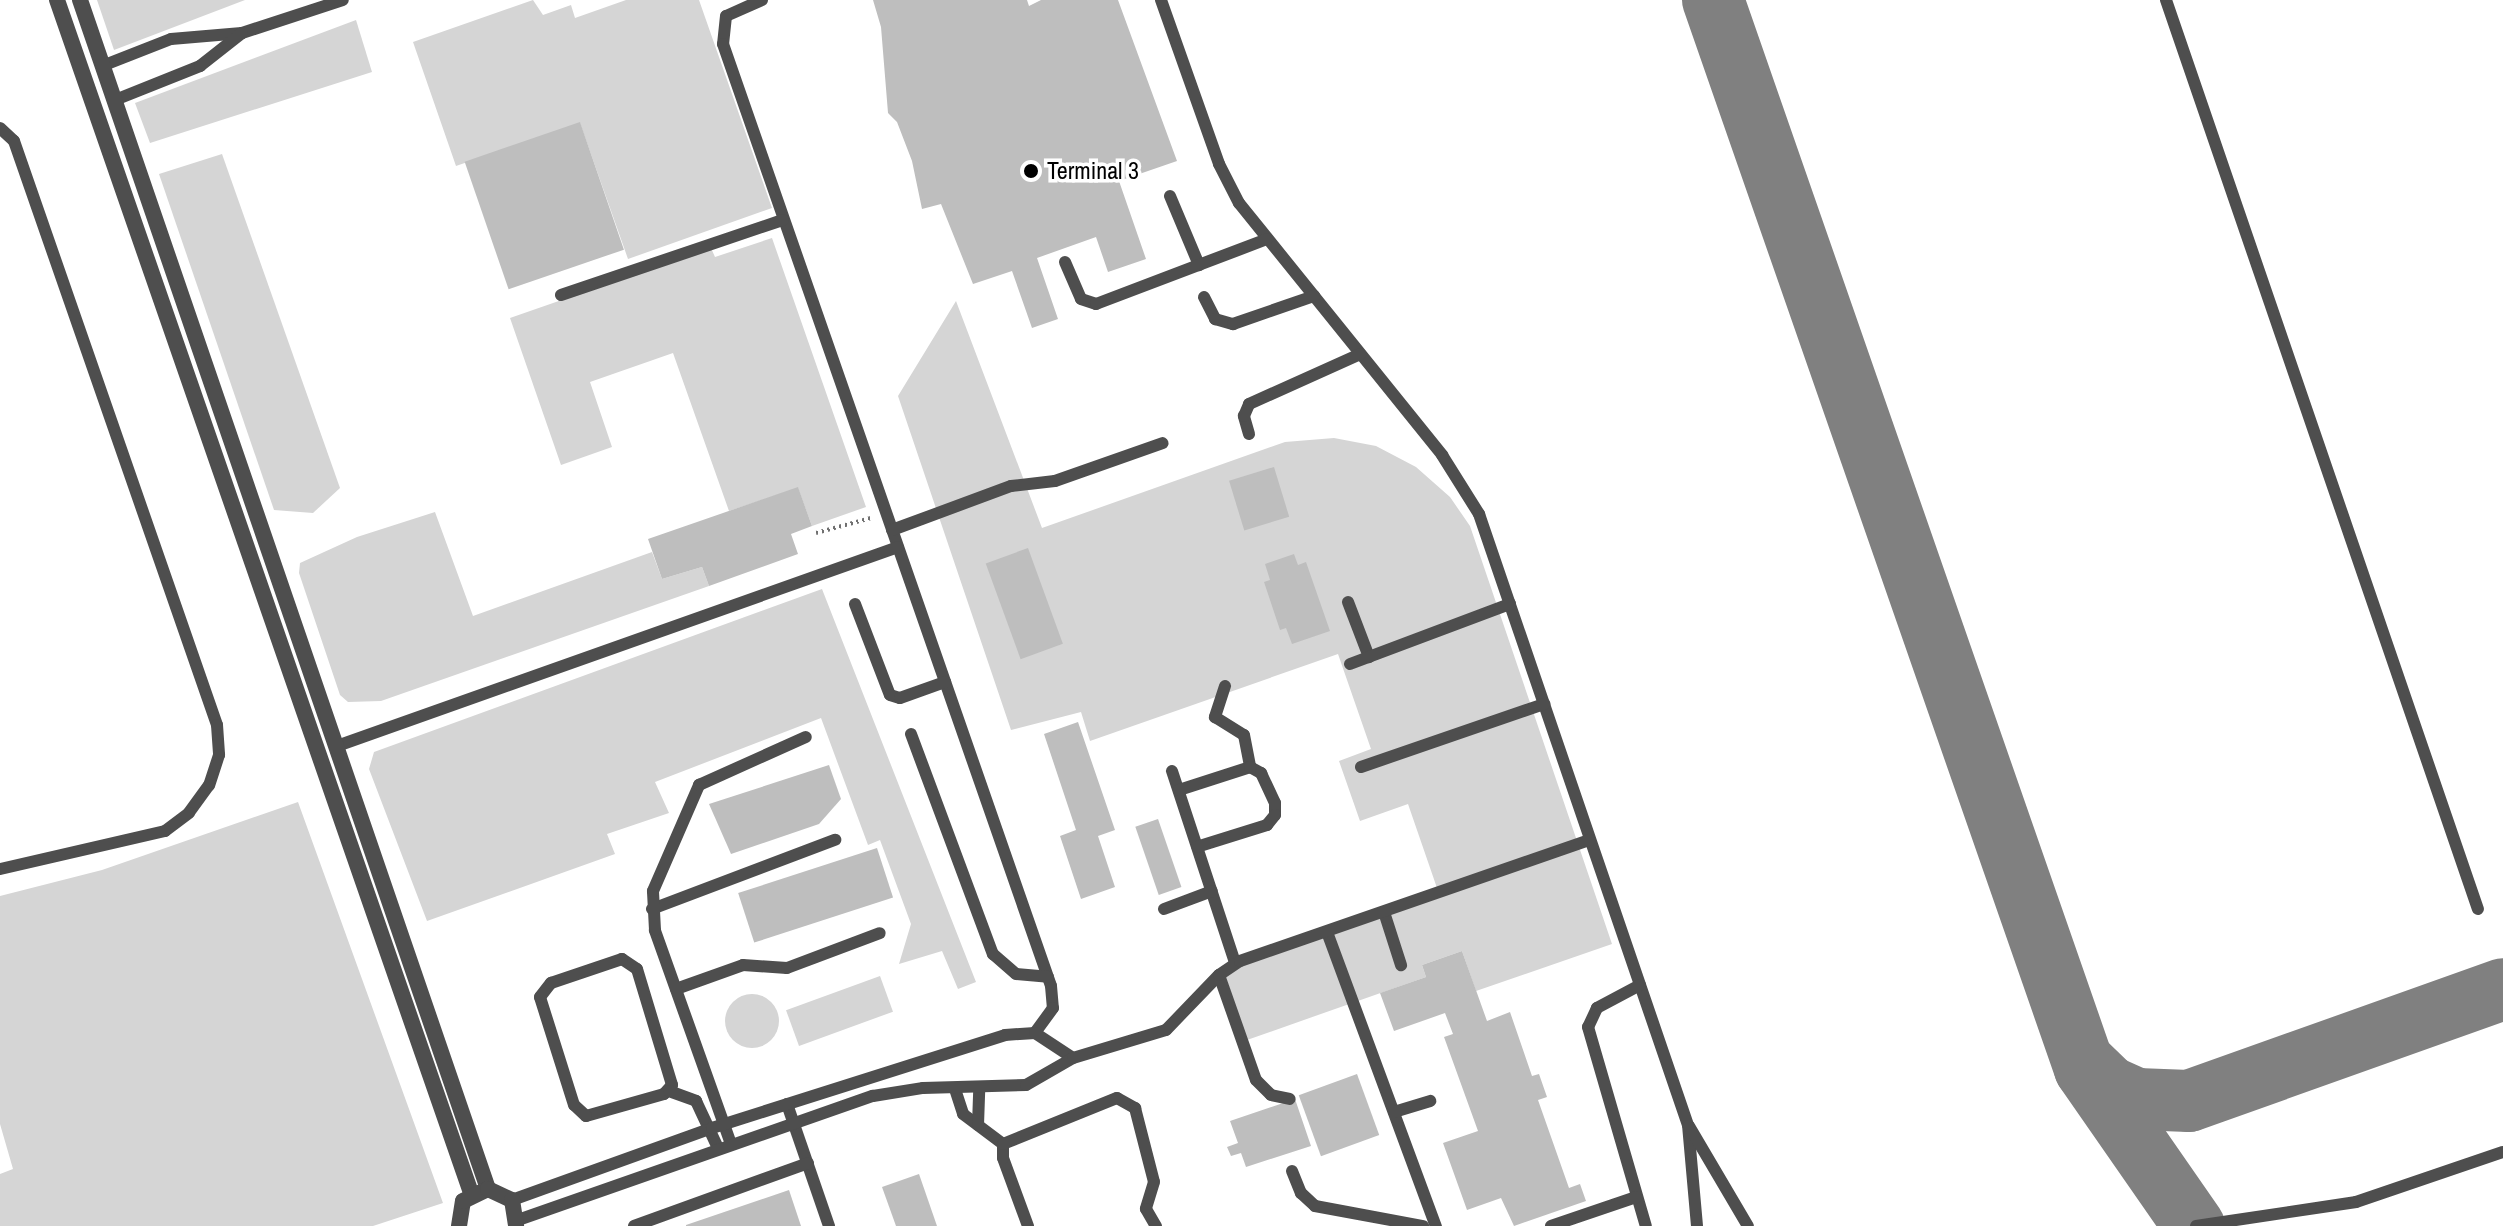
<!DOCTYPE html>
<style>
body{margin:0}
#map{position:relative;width:2503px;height:1226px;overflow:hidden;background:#fff;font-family:"Archivo Narrow",sans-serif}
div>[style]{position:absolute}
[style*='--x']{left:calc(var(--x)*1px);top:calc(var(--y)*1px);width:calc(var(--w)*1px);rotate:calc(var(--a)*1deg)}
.green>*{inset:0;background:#d5d5d5;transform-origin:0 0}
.round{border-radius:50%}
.taxiway>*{height:62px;margin:-31px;padding:0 31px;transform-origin:31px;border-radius:31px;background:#808080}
.building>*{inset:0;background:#bebebe;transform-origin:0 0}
.path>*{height:4px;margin-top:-2px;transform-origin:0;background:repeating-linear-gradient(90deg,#707070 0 2px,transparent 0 6px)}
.lane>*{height:12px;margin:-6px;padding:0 6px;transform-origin:6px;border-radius:6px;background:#4e4e4e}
.street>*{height:16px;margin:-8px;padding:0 8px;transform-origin:8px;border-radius:8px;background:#4e4e4e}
.dots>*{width:22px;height:22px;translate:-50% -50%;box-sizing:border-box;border:4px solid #fff;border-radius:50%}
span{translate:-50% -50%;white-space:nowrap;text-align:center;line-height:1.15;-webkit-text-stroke:7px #fff;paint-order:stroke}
.poi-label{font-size:24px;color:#000}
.left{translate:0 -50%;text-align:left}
</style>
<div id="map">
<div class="green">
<i style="clip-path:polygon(97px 0,245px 0,114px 50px)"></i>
<i style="clip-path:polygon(533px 0,543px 15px,571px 5px,575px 18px,626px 0,699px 0,772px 208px,628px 259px,580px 123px,456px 166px,413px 42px)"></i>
<i style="clip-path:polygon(356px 20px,372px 72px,150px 143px,135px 103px)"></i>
<i style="clip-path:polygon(222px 154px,340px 488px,313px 513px,274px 510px,159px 174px)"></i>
<i style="clip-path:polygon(772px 238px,866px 507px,812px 526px,798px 488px,729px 511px,673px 353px,590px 382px,612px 447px,561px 465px,510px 318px,711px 248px,715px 257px)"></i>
<i style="clip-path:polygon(956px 301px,1042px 528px,1285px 442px,1334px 438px,1376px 446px,1416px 467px,1450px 497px,1470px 526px,1612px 944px,1476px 991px,1462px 951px,1422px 965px,1426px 977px,1247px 1040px,1222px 966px,1437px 888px,1408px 804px,1360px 821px,1339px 761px,1371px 749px,1338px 654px,1090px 741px,1081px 712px,1011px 730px,898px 396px)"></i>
<i style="clip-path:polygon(435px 512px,473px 616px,652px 552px,662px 579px,702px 567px,709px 586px,381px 701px,348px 702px,340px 695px,299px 573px,300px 563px,357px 537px)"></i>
<i style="clip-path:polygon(822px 589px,976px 982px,958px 989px,942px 951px,899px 964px,911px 924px,880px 840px,868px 845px,821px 718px,655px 782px,669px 813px,607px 834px,615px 854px,427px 921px,369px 769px,374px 752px)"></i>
<i style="clip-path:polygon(298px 802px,443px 1203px,373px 1226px,0 1226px,0 1174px,13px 1169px,0 1124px,0 896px,102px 870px)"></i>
<i style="left:880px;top:976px;width:38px;height:100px;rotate:70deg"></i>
<i class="round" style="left:725px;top:994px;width:54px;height:54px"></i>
</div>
<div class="taxiway">
<i style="--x:1713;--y:0;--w:1132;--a:70.81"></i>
<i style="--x:2085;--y:1069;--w:191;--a:55.2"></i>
<i style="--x:2087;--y:1065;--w:32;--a:44"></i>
<i style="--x:2110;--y:1087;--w:30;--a:24"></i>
<i style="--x:2137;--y:1099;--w:52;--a:2.2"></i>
<i style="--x:2189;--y:1101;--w:333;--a:-19.6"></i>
</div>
<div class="building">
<i style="clip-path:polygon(873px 0,1027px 0,1029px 6px,1041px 0,1118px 0,1177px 161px,1119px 181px,1146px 259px,1108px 272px,1096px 237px,1037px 258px,1058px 319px,1032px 328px,1012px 271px,973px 284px,941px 204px,922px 209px,912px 161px,897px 122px,888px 113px,881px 27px)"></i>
<i style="left:580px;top:122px;width:135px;height:122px;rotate:71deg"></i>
<i style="left:1274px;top:467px;width:52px;height:47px;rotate:73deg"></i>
<i style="clip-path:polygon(798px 487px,812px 526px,791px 534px,798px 554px,709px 586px,702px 567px,662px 579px,648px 539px)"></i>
<i style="left:1028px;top:548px;width:102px;height:45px;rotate:70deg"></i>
<i style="clip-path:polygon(1294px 554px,1298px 565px,1306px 562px,1330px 631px,1292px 644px,1286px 628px,1280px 630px,1264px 582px,1270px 580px,1265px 564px)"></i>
<i style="clip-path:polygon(1078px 722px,1115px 830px,1098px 836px,1115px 887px,1081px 899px,1060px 836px,1076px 830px,1044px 734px)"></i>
<i style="clip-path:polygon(829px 765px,841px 799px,819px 824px,731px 854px,709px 804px)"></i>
<i style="left:1158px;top:819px;width:72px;height:24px;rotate:71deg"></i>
<i style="left:877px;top:848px;width:52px;height:146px;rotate:72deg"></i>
<i style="clip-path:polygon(1462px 951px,1487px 1021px,1510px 1012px,1532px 1076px,1539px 1074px,1547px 1097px,1538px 1100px,1569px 1188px,1580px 1184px,1586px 1201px,1514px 1226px,1501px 1198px,1467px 1210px,1443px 1143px,1478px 1131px,1444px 1037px,1453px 1034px,1445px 1013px,1394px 1031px,1380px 993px,1426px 977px,1422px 965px)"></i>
<i style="left:1357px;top:1074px;width:65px;height:62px;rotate:70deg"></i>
<i style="clip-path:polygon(1295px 1099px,1311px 1146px,1246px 1167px,1241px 1153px,1231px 1156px,1227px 1147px,1238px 1143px,1230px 1121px)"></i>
<i style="clip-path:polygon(919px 1174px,937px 1226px,896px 1226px,882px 1187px)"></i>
<i style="clip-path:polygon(789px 1190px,801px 1226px,686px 1226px,686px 1225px)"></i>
</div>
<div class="path">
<i style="--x:816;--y:533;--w:57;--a:-15.3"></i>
</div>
<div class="lane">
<i style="--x:762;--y:0;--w:39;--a:156"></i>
<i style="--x:726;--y:16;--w:28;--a:96"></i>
<i style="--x:723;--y:44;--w:997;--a:70.8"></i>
<i style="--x:1051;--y:986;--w:22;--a:85"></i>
<i style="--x:1053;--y:1008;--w:31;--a:126"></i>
<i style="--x:1161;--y:0;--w:174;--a:70.5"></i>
<i style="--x:1219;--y:164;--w:44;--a:62.9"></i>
<i style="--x:1239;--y:203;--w:324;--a:51.1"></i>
<i style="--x:1442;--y:455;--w:70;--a:57.9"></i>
<i style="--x:1479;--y:514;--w:646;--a:71.12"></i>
<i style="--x:1688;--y:1125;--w:101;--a:84.9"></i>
<i style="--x:2166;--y:0;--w:961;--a:71.06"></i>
<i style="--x:102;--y:66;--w:74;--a:-21.4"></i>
<i style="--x:171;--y:39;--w:71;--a:-4.8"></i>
<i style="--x:242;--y:33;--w:106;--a:-18.1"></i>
<i style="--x:115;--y:100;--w:92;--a:-21.8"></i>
<i style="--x:200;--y:66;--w:53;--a:-38.2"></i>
<i style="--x:0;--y:128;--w:19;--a:43"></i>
<i style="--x:14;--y:141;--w:618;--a:70.83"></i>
<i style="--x:217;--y:725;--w:30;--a:86"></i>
<i style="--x:219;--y:755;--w:32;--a:108"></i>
<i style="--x:209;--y:785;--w:34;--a:126"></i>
<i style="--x:189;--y:813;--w:30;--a:143"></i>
<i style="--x:165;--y:831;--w:169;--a:167"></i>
<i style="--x:1170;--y:196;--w:75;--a:67.2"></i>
<i style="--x:1065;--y:262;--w:40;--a:66.6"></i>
<i style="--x:1081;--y:299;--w:16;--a:18"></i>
<i style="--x:1096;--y:304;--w:183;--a:-20.8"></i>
<i style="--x:561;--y:295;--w:234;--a:-18.7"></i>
<i style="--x:1204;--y:297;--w:25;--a:63"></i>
<i style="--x:1215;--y:319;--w:19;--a:16"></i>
<i style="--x:1233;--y:324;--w:86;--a:-19.1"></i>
<i style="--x:1249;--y:434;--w:19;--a:-106"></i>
<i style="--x:1244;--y:416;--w:13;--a:-67"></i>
<i style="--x:1249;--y:404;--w:122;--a:-24.2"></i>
<i style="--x:892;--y:530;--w:127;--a:-20.3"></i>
<i style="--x:1011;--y:486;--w:44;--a:-6.5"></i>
<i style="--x:1055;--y:481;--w:114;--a:-19.4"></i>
<i style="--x:1348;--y:602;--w:59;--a:69.1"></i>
<i style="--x:855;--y:604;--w:97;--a:69"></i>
<i style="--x:890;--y:695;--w:10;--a:17"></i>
<i style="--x:900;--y:698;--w:48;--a:-19.6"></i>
<i style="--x:1350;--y:664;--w:171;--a:-20.6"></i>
<i style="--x:1225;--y:686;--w:33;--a:108"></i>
<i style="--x:1215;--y:717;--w:34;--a:32"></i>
<i style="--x:1244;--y:735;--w:33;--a:79"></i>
<i style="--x:911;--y:734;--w:235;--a:69.6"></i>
<i style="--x:993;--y:954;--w:30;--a:41"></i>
<i style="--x:1016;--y:974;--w:32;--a:5"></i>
<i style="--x:337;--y:746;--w:595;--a:-19.53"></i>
<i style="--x:1361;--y:767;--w:194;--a:-19"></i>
<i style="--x:1172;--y:771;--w:202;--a:71.8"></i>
<i style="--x:1179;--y:790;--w:75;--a:-17.9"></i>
<i style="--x:1250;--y:767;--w:13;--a:29"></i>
<i style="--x:1261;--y:773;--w:33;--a:65"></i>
<i style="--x:1275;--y:803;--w:12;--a:90"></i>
<i style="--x:1275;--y:815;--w:13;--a:129"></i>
<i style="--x:1267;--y:825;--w:73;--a:162.6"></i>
<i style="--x:652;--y:909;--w:196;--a:-20.7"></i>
<i style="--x:1164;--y:909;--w:51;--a:-20.6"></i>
<i style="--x:1384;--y:912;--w:56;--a:72.2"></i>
<i style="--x:1327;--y:932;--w:314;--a:69.7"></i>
<i style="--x:622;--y:959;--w:18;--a:34"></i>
<i style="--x:637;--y:969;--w:121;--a:73.2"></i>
<i style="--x:672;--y:1085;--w:12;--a:132"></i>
<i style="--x:664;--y:1094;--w:81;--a:164.2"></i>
<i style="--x:586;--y:1116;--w:16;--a:-137"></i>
<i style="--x:574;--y:1105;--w:113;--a:-107.5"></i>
<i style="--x:540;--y:997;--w:18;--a:-52"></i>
<i style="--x:551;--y:983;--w:75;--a:-18.7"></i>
<i style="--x:1219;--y:975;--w:111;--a:70.6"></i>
<i style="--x:1256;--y:1080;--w:21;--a:45"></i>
<i style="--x:1271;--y:1095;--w:19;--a:12"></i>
<i style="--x:1640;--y:985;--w:49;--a:151.9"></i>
<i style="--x:1597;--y:1008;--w:21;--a:115"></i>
<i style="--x:1588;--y:1027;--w:207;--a:73.8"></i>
<i style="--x:676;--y:989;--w:71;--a:-19.7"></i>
<i style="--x:743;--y:965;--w:44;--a:3.9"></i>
<i style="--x:787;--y:968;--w:99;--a:-20.6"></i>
<i style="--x:955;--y:1089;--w:26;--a:72"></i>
<i style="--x:963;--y:1114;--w:50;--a:36.9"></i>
<i style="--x:669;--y:1091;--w:29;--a:20"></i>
<i style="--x:696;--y:1101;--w:52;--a:64.9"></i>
<i style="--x:787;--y:1104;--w:129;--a:71"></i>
<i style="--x:1394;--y:1112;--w:38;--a:-17"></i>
<i style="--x:978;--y:1125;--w:35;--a:-88"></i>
<i style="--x:1689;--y:1126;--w:116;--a:59.5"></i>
<i style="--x:731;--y:1144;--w:227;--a:-109.6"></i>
<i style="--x:655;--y:930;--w:39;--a:-93"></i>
<i style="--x:653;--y:891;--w:116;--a:-66.5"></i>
<i style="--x:699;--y:785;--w:117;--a:-24.2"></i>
<i style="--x:1292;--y:1171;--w:24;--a:68"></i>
<i style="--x:1301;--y:1193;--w:19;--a:43"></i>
<i style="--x:1315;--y:1206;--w:110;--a:10.5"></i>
<i style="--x:512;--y:1200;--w:213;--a:-19.8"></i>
<i style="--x:712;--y:1128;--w:307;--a:-17.6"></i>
<i style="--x:1005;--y:1035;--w:30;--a:-4"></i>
<i style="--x:1035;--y:1033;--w:45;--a:33.3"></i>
<i style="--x:518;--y:1220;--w:376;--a:-19.3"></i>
<i style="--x:873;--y:1096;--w:51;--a:-9.1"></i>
<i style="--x:923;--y:1088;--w:103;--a:-1.7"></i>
<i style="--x:1026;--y:1085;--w:54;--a:-29.9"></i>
<i style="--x:1073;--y:1058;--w:97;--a:-16.8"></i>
<i style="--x:1166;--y:1030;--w:76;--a:-46.1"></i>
<i style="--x:1219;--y:975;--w:25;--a:-34"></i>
<i style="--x:1240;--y:961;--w:370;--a:-19.1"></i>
<i style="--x:634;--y:1226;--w:185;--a:-19.9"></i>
<i style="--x:1028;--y:1226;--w:72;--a:-110.2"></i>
<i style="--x:1003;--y:1158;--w:14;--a:-90"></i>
<i style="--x:1003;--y:1144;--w:123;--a:-22"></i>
<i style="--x:1117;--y:1098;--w:21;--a:29"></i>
<i style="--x:1135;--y:1108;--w:76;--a:75.6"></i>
<i style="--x:1154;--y:1182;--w:28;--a:107"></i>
<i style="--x:1146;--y:1209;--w:20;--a:60"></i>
<i style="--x:1551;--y:1226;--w:90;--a:-18.8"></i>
<i style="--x:2196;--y:1226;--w:162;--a:-8.5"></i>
<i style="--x:2356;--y:1202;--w:155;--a:-18.8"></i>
</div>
<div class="street">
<i style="--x:57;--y:0;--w:1263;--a:70.86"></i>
<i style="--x:80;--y:0;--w:1257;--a:71.06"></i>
<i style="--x:459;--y:1226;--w:25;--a:-81"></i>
<i style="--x:463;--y:1201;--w:28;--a:-26"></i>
<i style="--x:488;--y:1189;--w:26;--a:25"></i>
<i style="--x:512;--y:1200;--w:26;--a:81"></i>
</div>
<div class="dots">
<i style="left:1031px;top:171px;background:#000"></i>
</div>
<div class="poi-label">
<span class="left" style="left:1047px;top:171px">Terminal 3</span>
</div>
</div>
